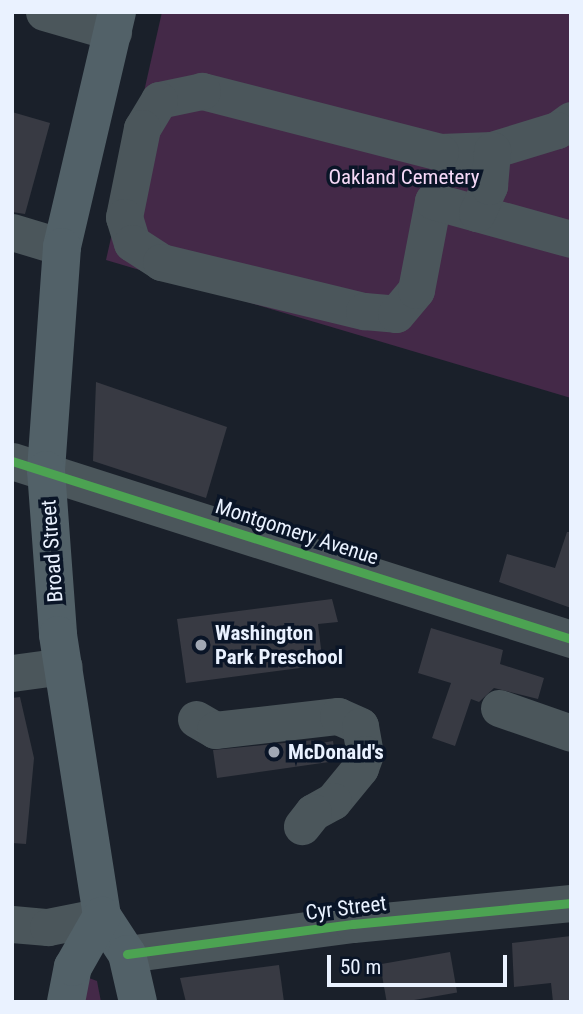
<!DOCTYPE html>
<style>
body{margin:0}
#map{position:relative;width:583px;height:1014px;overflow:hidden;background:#1a202a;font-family:"Roboto Condensed",sans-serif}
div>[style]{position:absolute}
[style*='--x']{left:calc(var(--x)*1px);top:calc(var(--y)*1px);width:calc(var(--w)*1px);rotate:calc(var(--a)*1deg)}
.green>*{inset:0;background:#442948}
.building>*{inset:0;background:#383a43;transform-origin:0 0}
.minor>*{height:37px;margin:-18.5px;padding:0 18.5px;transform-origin:18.5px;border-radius:18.5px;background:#4b565b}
.major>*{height:38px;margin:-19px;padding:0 19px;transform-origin:19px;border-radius:19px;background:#526168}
.cycleway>*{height:9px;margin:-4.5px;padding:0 4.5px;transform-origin:4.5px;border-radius:4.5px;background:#4ca352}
.dots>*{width:19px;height:19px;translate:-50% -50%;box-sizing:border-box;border:4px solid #0a1527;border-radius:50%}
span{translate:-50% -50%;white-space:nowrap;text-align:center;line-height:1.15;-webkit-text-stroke:7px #0a1527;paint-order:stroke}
.park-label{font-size:21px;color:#f6d9f7}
.street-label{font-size:21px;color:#eaf2ff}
.poi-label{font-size:21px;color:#eaf2ff;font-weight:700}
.left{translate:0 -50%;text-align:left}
.frame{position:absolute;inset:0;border:14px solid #eaf2ff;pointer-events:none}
.scale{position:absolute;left:327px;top:955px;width:180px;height:32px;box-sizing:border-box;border:4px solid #eaf2ff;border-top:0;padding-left:9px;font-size:21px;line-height:24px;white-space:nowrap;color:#eaf2ff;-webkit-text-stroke:5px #0a1527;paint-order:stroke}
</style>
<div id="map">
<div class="green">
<i style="clip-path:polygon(162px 12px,571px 12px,571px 398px,106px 260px)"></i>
<i style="clip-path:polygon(89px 978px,97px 981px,101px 1002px,78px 1002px)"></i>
</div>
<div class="building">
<i style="clip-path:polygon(12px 112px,50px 123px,25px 214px,12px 212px)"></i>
<i style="clip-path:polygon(96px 382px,227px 427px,206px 498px,93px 461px)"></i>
<i style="clip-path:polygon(567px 532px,571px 532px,571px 608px,499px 582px,507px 554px,555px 568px)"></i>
<i style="clip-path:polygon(332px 599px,338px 622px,318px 624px,323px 665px,186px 683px,177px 619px)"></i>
<i style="clip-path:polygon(431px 628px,503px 650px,500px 664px,544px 678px,538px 699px,494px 688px,479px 702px,471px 699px,455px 746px,432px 738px,451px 683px,418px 673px)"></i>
<i style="clip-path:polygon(20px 697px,34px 758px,26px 844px,12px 843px,12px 698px)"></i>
<i style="clip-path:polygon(314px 740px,315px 744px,333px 741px,336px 761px,217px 778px,213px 750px)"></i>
<i style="clip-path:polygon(571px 936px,571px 1002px,553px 1002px,551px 983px,514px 987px,512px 943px)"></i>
<i style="left:450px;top:952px;width:41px;height:71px;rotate:80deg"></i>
<i style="clip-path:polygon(279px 965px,284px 1002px,186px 1002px,180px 978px)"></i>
</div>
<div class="minor">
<i style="--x:44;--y:12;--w:72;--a:16.2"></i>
<i style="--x:571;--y:120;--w:17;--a:144"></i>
<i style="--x:557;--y:130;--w:68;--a:162.9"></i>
<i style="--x:492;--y:150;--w:52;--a:177.8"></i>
<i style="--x:440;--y:152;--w:246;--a:-165.6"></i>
<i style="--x:202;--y:91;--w:44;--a:168.2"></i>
<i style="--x:159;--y:100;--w:33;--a:121"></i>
<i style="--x:142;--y:128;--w:91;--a:101.4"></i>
<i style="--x:124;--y:217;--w:27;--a:73"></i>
<i style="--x:132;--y:243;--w:35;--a:33"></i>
<i style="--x:161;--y:262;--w:209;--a:13.6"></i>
<i style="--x:364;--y:311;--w:32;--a:5"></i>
<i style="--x:396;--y:314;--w:31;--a:-50"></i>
<i style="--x:416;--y:290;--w:91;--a:-79.2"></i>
<i style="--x:433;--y:201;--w:143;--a:15.4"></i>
<i style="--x:477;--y:213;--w:30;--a:-66"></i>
<i style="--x:489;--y:186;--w:36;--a:-85"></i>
<i style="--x:12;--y:232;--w:52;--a:16.7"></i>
<i style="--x:12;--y:461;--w:587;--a:17.66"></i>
<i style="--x:12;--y:673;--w:52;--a:-7.7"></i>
<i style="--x:499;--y:708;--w:76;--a:19.1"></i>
<i style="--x:196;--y:719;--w:22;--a:30"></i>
<i style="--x:215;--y:730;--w:124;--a:-6.5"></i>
<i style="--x:338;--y:716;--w:24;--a:24"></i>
<i style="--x:360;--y:726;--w:28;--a:80"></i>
<i style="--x:365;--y:754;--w:15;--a:110"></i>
<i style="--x:360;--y:768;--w:43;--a:129.3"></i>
<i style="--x:333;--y:801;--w:23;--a:151"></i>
<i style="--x:313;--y:812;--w:18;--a:128"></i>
<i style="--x:12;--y:924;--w:36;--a:5"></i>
<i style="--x:48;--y:927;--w:55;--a:-11.5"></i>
<i style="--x:127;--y:954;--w:228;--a:-7.6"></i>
<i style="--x:353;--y:924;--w:219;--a:-5.5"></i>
</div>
<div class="major">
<i style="--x:117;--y:12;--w:241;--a:103.2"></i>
<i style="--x:62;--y:247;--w:224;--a:94.1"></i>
<i style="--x:46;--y:470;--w:165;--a:85.8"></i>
<i style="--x:58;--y:635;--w:284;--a:81.1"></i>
<i style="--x:102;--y:916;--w:45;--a:56.7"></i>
<i style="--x:127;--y:954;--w:49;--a:77.1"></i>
<i style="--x:66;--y:1002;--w:36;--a:-79"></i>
<i style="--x:73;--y:967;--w:59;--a:-60.4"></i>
</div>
<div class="cycleway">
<i style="--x:12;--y:461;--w:587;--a:17.66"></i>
<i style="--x:127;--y:954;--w:228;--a:-7.6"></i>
<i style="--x:353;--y:924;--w:219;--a:-5.5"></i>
</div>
<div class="dots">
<i style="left:201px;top:645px;background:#a1a8b4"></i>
<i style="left:274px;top:752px;background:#a1a8b4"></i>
</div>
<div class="park-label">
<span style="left:404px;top:177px">Oakland Cemetery</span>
</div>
<div class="street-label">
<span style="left:297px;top:532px;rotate:18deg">Montgomery Avenue</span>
<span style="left:52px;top:551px;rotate:-94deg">Broad Street</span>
<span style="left:346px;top:908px;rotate:-7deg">Cyr Street</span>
</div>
<div class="poi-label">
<span class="left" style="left:215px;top:645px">Washington<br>Park Preschool</span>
<span class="left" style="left:288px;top:752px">McDonald's</span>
</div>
<div class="frame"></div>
<div class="scale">50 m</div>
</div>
